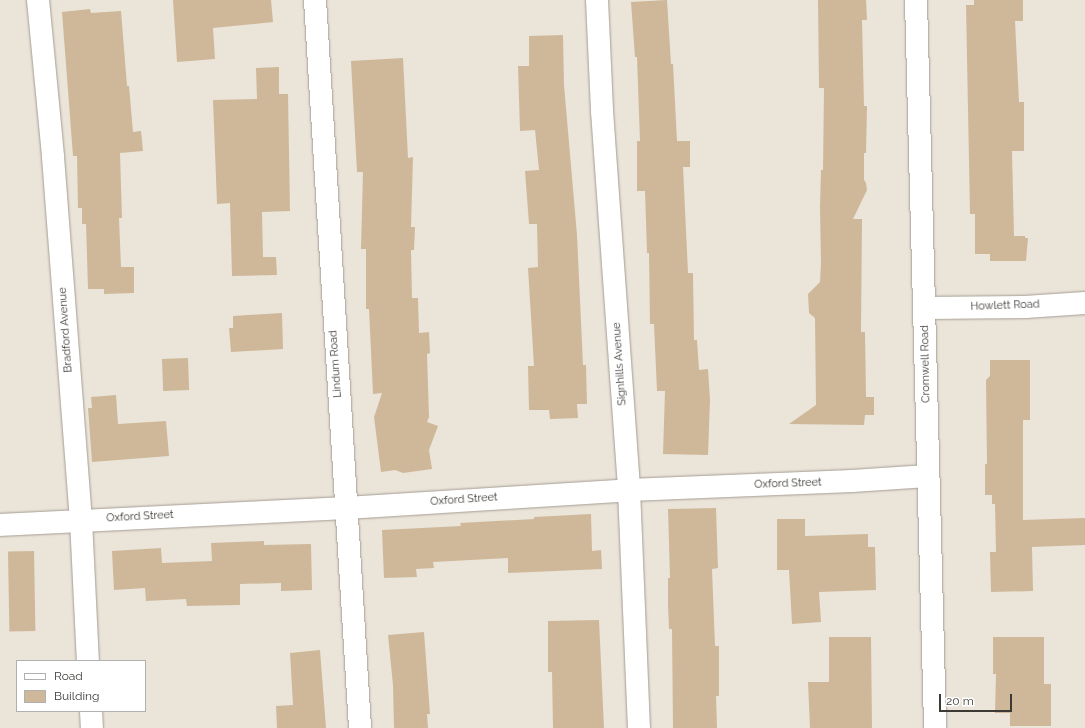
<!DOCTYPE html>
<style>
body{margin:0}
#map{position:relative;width:1085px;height:728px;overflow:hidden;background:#ebe4d9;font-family:Raleway,sans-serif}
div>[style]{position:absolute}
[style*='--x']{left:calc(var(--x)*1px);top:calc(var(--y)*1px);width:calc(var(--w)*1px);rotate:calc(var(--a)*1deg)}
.building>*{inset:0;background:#ceb899;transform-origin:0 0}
.roads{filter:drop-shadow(0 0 1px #a49d93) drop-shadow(0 0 1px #a49d93)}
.minor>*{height:22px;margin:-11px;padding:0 11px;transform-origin:11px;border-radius:11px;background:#fff}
span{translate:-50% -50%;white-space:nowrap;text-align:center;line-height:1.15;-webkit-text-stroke:4px #fff;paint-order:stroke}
.street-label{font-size:11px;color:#3d3a36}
.legend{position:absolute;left:16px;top:660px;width:130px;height:52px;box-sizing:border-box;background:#fff;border:1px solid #b1b0af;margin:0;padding:5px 7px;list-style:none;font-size:12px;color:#3d3a36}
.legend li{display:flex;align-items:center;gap:8px;height:20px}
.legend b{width:20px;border:1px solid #b1b0af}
.scale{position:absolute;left:939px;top:694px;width:73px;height:18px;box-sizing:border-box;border:2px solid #3d3a36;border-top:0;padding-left:5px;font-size:12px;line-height:14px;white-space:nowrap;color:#3d3a36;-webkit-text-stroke:3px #fff;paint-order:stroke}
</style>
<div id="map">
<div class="building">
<i style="clip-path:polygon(173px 0,271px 0,273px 22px,213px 28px,215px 59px,177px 62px)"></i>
<i style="clip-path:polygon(667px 0,671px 64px,673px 64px,677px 141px,690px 141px,690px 167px,683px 167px,688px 273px,693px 273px,694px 340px,697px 340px,699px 370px,708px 369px,710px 400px,708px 455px,663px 454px,665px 391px,657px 391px,654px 324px,650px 324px,649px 253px,647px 253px,645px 191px,637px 191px,637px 141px,640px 141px,637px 57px,635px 57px,631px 2px)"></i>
<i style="clip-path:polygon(818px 0,866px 0,867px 20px,862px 20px,864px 106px,867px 106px,866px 153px,864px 153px,864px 180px,866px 183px,867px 190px,853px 219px,862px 219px,861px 332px,865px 332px,866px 397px,874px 397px,874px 415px,865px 415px,864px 425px,789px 424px,816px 405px,815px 318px,809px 313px,808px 294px,820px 282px,821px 263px,820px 207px,821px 170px,823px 170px,824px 88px,819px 88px)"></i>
<i style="clip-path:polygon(974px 0,1023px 0,1023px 21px,1015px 21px,1019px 102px,1024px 102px,1024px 151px,1012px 151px,1014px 236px,1025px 236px,1025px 238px,1028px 238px,1026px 261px,990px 261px,990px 254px,975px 254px,975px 214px,970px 214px,966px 5px,974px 5px)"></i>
<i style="clip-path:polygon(90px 9px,91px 13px,121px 11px,127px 86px,129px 86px,133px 132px,141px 131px,143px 151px,120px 153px,122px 218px,119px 218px,121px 267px,134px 267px,134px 293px,104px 294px,104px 289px,88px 289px,86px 224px,82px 224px,82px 208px,78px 208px,77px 156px,73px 156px,62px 12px)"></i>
<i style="clip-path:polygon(563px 35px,564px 85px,577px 235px,583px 365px,586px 365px,587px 404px,577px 404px,578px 418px,550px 419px,549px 410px,529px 410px,528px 366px,534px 366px,528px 268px,538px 267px,537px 224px,529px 224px,525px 171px,539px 170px,535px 130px,520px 131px,518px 66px,529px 66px,529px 36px)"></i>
<i style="clip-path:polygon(403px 58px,408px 158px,413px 157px,411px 227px,415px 227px,414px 250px,411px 250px,412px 298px,418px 298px,419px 333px,429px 332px,430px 353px,427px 354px,429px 417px,427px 422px,438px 426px,429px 450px,432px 469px,403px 473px,395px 470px,381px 472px,374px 417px,382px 393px,373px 394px,369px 309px,366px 309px,366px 249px,361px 249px,363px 172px,357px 172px,351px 61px)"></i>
<i style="clip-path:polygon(279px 67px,279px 94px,288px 94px,290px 211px,262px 212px,263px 257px,276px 257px,277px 275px,232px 276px,230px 203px,217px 204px,213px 100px,257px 99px,256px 68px)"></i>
<i style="clip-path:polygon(282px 313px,283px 349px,231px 352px,229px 328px,233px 328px,233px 316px)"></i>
<i style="left:188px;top:358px;width:32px;height:26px;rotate:88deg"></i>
<i style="clip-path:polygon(990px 360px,1030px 360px,1030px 420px,1023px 420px,1023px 520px,1085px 518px,1085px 545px,1032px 547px,1033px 591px,991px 592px,990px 552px,996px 552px,995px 504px,992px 504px,992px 495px,985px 495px,985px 464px,987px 464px,986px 380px,990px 376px)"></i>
<i style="clip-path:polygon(116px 395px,118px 424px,166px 421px,169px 456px,92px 462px,88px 408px,92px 408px,91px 397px)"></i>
<i style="clip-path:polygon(716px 508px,718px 568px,712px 569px,715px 646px,719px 646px,719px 696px,716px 696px,717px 728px,673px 728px,672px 629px,669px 629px,668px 605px,668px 578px,670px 578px,668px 509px)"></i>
<i style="clip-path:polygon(591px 514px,592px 551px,601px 550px,602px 569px,508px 573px,508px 558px,433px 562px,434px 568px,416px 569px,417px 577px,384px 578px,382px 530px,461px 526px,460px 523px,534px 519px,534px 517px)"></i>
<i style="clip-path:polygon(777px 519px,805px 519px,805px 536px,868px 534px,868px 547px,875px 547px,876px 590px,819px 592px,821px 622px,792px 624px,789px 570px,777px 570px)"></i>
<i style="clip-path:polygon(264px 541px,264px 545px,311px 544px,312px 590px,281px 591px,281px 583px,240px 584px,240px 605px,187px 606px,186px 599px,146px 601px,145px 588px,114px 590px,112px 551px,161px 548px,162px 563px,212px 561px,211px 543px)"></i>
<i style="left:34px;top:551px;width:80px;height:26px;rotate:89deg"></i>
<i style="clip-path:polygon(599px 620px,604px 728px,553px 728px,552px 672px,548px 672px,548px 621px)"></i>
<i style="clip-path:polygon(424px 632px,430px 714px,427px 714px,428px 728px,394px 728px,393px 685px,388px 635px)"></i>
<i style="clip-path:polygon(829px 637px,871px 637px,872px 728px,810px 728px,808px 682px,829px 682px)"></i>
<i style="clip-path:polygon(993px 637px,1044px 637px,1044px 684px,1051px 684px,1051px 726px,1010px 726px,1010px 713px,995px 713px,996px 674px,993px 674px)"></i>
<i style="clip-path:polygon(320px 650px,326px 728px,277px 728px,276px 706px,293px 705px,290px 653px)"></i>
</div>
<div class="roads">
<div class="minor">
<i style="--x:38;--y:0;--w:158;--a:84.5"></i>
<i style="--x:53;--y:157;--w:364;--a:85.6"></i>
<i style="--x:81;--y:520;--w:141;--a:87.2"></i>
<i style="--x:315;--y:0;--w:729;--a:86.46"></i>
<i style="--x:597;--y:0;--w:111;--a:87.4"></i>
<i style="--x:602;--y:111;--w:380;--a:85.9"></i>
<i style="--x:629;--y:490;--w:238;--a:87.6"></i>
<i style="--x:916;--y:0;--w:728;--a:88.5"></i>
<i style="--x:925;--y:308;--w:100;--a:-0.6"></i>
<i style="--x:1025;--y:307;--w:60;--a:-3.8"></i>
<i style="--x:0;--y:525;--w:346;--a:-2.8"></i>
<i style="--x:346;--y:508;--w:284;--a:-3.6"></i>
<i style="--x:629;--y:490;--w:223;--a:-2.3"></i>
<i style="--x:852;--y:481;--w:76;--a:-3.8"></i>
<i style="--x:91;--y:711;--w:17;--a:87"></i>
</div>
</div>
<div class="street-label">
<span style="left:1005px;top:306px;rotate:-2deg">Howlett Road</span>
<span style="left:66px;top:330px;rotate:-94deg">Bradford Avenue</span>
<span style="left:336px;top:364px;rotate:-94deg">Lindum Road</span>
<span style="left:620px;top:364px;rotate:-94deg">Signhills Avenue</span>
<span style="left:926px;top:364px;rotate:-91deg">Cromwell Road</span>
<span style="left:788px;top:484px;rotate:-2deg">Oxford Street</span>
<span style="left:464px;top:500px;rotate:-4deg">Oxford Street</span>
<span style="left:140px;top:517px;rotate:-3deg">Oxford Street</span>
</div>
<ul class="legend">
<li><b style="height:5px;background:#fff"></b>Road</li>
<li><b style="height:11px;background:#ceb899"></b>Building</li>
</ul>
<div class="scale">20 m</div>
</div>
